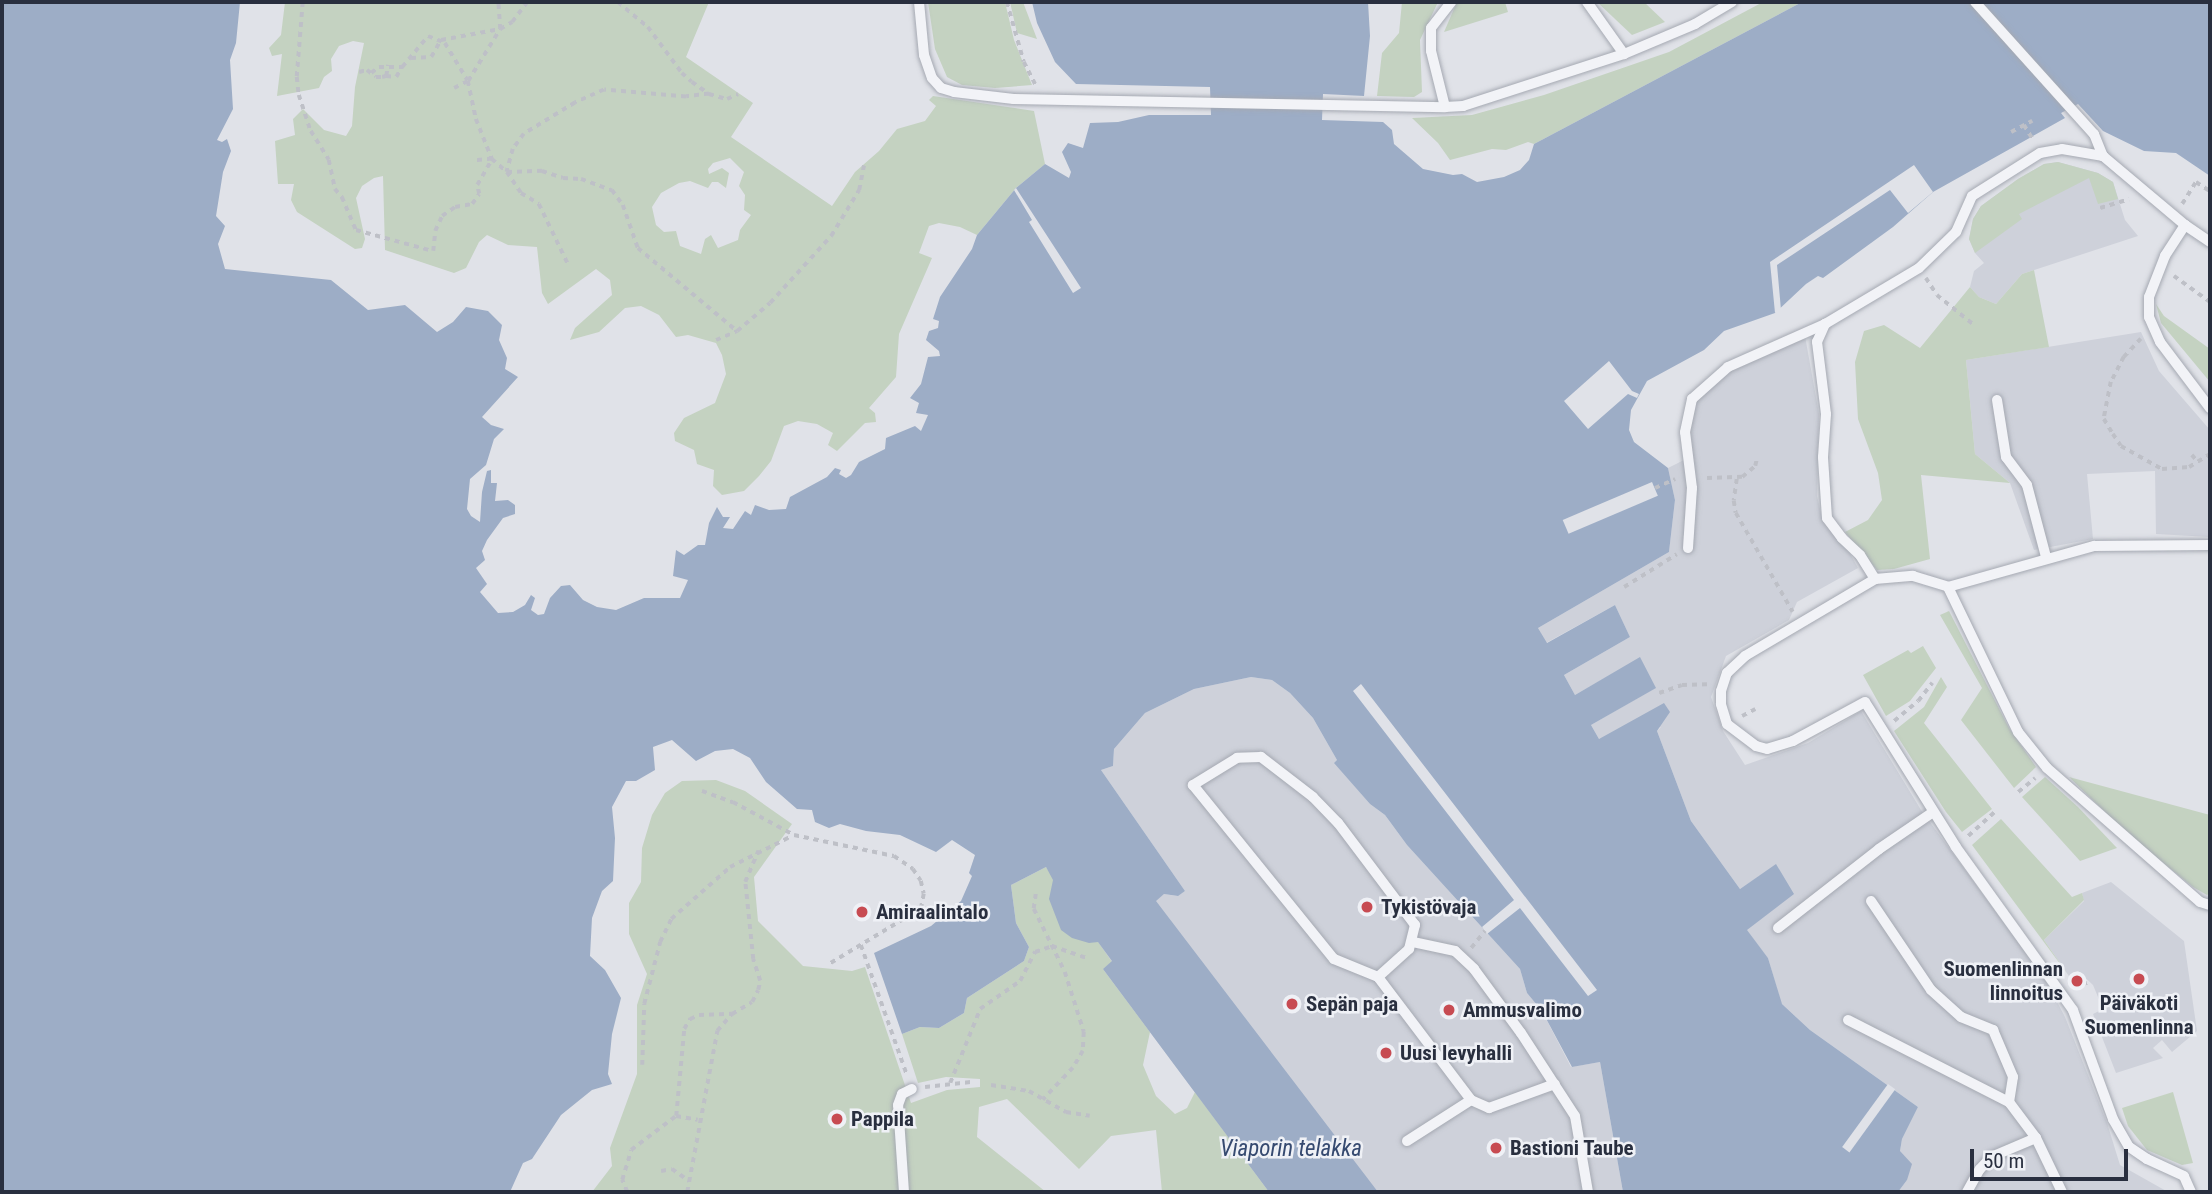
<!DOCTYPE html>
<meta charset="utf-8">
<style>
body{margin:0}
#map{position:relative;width:2212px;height:1194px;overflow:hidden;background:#e0e2e8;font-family:"Roboto Condensed",sans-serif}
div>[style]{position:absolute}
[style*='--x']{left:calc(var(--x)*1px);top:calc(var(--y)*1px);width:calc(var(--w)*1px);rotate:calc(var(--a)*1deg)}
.built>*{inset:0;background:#ced1da}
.green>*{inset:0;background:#c4d2c1}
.water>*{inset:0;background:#9dadc6}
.pier>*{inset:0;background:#e0e2e8;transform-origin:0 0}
.path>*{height:3.5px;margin-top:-1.75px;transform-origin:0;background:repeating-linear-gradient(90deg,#bec0c7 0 5px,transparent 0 10px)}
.roads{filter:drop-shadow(0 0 2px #a5a9b2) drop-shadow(0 0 2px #a5a9b2)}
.lane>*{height:10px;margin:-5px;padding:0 5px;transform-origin:5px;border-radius:5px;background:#f2f3f7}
.dots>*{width:19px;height:19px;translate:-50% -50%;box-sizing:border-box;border:4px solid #eff1f6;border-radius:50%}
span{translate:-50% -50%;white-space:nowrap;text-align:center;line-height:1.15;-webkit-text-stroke:5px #eff1f6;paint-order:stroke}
.poi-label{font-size:21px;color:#292f3f;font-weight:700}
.left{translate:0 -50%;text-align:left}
.right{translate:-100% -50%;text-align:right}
.water-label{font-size:23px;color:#364a70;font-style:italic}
.frame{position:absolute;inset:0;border:4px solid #292f3f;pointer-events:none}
.scale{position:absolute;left:1970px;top:1149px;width:158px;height:32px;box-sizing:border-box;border:4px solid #292f3f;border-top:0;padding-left:9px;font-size:21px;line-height:24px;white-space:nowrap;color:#292f3f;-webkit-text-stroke:5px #eff1f6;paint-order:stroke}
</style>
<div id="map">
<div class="built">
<i style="clip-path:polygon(2058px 162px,2098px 173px,2113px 182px,2125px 220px,2138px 236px,2022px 274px,1996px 304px,1979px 297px,1970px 287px,1974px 271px,1984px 263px,1975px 253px,1969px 239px,1973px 219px,1981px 206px,2018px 179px,2044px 164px)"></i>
<i style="clip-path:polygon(2141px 332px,2159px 371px,2210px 430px,2210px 537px,2156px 534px,2155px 471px,2087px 474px,2093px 539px,2034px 550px,2010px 483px,1975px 454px,1966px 360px)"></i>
<i style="clip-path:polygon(1805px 336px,1819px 414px,1817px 496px,1823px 522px,1847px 548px,1858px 568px,1797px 602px,1789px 620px,1726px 656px,1711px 697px,1723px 731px,1745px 765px,1808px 743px,1861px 711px,1921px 810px,2045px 979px,2065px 1017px,2107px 1123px,2120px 1165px,2168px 1192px,1898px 1192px,1907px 1180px,1900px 1151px,1902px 1139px,1918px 1107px,1810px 1030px,1781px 1003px,1768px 958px,1746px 930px,1793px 894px,1776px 865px,1740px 889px,1691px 821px,1657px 731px,1661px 727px,1599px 739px,1591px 725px,1655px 688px,1640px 658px,1575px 695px,1564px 675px,1630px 637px,1615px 605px,1546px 643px,1538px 628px,1669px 552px,1675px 500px,1668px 468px,1688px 458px,1692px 399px,1728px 367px)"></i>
<i style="clip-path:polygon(1251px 677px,1272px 680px,1290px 693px,1313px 718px,1337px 760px,1335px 763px,1370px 804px,1385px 815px,1407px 845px,1520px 969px,1527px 993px,1542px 1011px,1571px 1067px,1600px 1062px,1623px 1192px,1269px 1192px,1103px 969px,1098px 942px,1164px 894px,1177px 896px,1185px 891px,1101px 770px,1113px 766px,1114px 749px,1145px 713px,1194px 689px)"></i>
<i style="clip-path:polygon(2111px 882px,2184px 941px,2197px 1031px,2172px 1052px,2162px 1040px,2153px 1048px,2163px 1058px,2116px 1073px,2093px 1014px,2103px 1009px,2093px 985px,2078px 971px,2069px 976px,2044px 940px,2084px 901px,2082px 893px)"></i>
</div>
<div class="green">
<i style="clip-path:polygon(evenodd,285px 2px,709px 2px,686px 57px,753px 103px,731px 137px,832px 206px,855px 172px,879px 151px,897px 129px,925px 121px,936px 106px,929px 100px,933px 96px,1034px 111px,1045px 164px,1016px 188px,977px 235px,960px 227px,939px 223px,929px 226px,919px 253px,932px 258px,899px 334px,896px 377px,869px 408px,875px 413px,876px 422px,865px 423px,837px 451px,828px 445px,833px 433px,817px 424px,798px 421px,784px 426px,771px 461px,759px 476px,744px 491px,722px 495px,713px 486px,714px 470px,697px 464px,694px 450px,675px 441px,674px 433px,684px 418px,715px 403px,726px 374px,722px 355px,716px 343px,688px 335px,676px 337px,659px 315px,641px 306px,625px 308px,599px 332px,570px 340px,575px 328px,612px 295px,610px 280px,596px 269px,548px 304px,542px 293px,537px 247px,508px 245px,487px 235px,479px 242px,466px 268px,454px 273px,385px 250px,383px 176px,374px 178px,362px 186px,356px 198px,365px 239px,362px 248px,355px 249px,297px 212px,291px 200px,294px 184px,278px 184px,275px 141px,295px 135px,293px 119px,303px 109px,324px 130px,346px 136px,352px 126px,355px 87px,364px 43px,353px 41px,339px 46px,331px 59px,332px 71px,324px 77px,319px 88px,277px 96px,282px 54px,272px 56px,269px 48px,281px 35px,285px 2px,730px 158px,744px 172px,739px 186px,745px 195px,744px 210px,751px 215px,740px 230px,738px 240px,718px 248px,711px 235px,705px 239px,701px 254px,680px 246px,676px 231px,664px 232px,656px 225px,652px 207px,661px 193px,679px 183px,690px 181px,708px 188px,712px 182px,718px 182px,726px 188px,729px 173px,722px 168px,709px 174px,708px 169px,713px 163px,730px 158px)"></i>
<i style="clip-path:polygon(928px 2px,1005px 2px,1014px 40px,1032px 85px,995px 88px,962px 85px,947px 77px,935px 49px)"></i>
<i style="clip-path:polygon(1010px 2px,1023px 2px,1037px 39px,1017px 33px)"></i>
<i style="clip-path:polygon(1402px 2px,1438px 2px,1420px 40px,1422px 92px,1414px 97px,1377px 96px,1382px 53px,1399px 33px)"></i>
<i style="clip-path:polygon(1457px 2px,1505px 2px,1508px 12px,1444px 32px)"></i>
<i style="clip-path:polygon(1597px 2px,1644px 2px,1665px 22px,1632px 35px)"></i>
<i style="clip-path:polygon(1763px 2px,1802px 2px,1534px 144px,1528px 142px,1506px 150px,1492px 149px,1450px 160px,1438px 143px,1412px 118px,1472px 115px,1544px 95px,1669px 52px)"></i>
<i style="clip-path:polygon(2058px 162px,2098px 173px,2113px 182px,2118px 199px,2098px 204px,2089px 178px,2019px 214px,2022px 219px,1975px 253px,1969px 239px,1973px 219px,1981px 206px,2018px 179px,2044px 164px)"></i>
<i style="clip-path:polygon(2034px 270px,2049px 347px,1966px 360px,1975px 454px,2010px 483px,1921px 475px,1930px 559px,1894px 569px,1877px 570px,1845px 532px,1868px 520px,1882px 500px,1878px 473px,1858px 419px,1855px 362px,1864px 331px,1884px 325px,1920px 348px,1970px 287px,1979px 297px,1996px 304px,2022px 274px)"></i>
<i style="clip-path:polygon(2156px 304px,2164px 316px,2210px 349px,2210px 382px,2161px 323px)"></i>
<i style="clip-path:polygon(1949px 611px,2009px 728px,2036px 767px,2014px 788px,1961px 720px,1982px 688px,1940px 615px)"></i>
<i style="clip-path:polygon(1923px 646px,1936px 668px,1910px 701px,1886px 716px,1863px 675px,1908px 650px,1911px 653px)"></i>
<i style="clip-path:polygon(1941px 677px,1947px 687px,1924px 723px,1992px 809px,1962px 832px,1946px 812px,1894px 731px,1924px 707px)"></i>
<i style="clip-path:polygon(2045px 777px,2078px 807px,2117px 848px,2080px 861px,2022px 797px)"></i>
<i style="clip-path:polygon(2069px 777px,2210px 815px,2210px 893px,2207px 895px,2193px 887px,2130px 836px)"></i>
<i style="clip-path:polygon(716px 780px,745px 791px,792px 824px,754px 877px,758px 921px,803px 966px,852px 971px,865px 967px,911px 1103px,947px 1090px,980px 1087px,980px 1079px,946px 1077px,918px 1083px,902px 1034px,920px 1027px,939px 1028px,964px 1013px,967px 998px,1024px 961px,1029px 947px,1016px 923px,1011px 885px,1046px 867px,1112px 962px,1103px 969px,1150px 1032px,1143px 1065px,1156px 1096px,1175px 1114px,1187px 1108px,1195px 1092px,1269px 1192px,1162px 1192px,1156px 1130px,1111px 1136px,1079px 1169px,1007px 1099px,979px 1107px,977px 1137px,1046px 1192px,592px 1192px,612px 1166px,610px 1148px,637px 1074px,637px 1005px,647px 974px,629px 934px,629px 903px,641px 882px,642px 848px,652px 815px,665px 793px,682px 781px)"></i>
<i style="clip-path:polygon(2001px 819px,2072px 897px,2082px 893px,2084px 900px,2044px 940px,2069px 976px,1972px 845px)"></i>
<i style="clip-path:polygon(2173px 1092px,2193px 1163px,2182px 1165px,2147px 1150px,2128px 1126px,2122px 1108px)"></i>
</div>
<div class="water">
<i style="clip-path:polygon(2px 2px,240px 2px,236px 43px,230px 60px,233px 109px,217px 140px,222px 142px,227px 139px,231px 151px,223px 172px,216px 216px,225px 226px,218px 244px,225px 269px,331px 280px,368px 310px,405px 305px,437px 332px,453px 322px,466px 307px,488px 311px,502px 325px,499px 340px,507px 358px,505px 369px,518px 377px,482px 417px,491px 425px,504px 429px,494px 439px,486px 465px,470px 479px,467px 509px,471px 516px,480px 522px,482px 492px,487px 471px,491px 470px,491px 483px,497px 483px,495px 501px,508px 500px,515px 505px,515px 514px,503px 518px,487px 540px,482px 551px,485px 560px,476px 568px,487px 584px,480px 592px,498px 613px,513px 612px,525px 605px,531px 595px,535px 598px,531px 610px,538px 615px,544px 614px,550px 598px,561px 586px,570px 585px,583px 600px,597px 607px,616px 610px,644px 598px,680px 598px,688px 580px,673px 576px,676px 550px,684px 555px,698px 545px,705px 545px,709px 523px,717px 507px,723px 517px,730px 517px,723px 528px,733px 529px,745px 511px,751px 515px,755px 505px,769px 510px,786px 509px,790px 497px,827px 477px,835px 468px,841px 470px,839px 474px,846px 478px,851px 475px,859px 462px,885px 449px,886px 438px,915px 426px,921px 431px,928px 415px,916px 413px,919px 403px,910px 398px,921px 384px,928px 357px,940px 356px,939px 351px,926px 340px,929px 331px,938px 328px,939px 321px,933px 319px,940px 297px,972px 249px,977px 235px,1016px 188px,1045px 164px,1069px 178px,1071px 172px,1062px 152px,1068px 143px,1083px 148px,1090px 123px,1118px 122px,1149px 115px,1211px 115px,1210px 87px,1076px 84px,1055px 62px,1037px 23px,1032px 2px,1368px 2px,1370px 36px,1364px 96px,1323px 94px,1322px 120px,1383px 122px,1392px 130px,1394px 144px,1423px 169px,1453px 175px,1462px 174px,1477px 182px,1504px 177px,1520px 170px,1529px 160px,1534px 144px,1802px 2px,2210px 2px,2210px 176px,2176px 153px,2144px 151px,2103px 131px,2078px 104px,2061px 113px,2065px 118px,1933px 192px,1893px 227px,1823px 278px,1818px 276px,1806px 284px,1775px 313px,1724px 331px,1704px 350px,1647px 381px,1631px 410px,1629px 430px,1634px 442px,1668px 468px,1675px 500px,1669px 552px,1538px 628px,1547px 643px,1615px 605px,1630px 637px,1564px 675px,1575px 695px,1640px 657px,1656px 688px,1591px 725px,1599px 739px,1664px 703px,1670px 712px,1657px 731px,1691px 821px,1740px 889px,1776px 864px,1794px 894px,1747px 930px,1768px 958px,1782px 1004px,1810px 1030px,1918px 1107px,1902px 1139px,1900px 1151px,1912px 1164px,1907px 1180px,1898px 1192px,1623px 1192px,1600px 1062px,1572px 1067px,1542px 1011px,1527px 993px,1520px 969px,1407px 845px,1385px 815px,1370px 804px,1334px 763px,1337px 760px,1313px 718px,1290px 693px,1272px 680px,1251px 677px,1194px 689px,1145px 713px,1114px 749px,1113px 766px,1101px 770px,1185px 891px,1178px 896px,1164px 894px,1156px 901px,1378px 1192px,1269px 1192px,1103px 969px,1112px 961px,1098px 942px,1089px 943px,1072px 938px,1061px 930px,1049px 899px,1053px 880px,1046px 867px,1011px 885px,1016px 923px,1029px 947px,1024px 961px,967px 998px,964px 1013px,939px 1028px,920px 1027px,902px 1034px,874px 953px,931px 926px,961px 901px,972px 876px,969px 873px,975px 855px,952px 840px,936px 852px,900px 835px,866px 831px,840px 824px,829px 828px,815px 822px,812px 810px,797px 809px,766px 782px,750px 758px,733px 749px,715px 751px,696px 761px,672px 740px,653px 747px,655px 770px,636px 781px,626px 781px,612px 807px,615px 838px,613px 881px,602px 891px,592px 918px,590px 956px,605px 970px,621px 998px,612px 1034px,608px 1074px,612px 1084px,592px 1090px,561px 1115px,532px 1159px,523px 1163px,510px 1192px,2px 1192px)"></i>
</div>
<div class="pier">
<i style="clip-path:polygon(1914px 165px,1933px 192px,1908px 213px,1890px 190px,1777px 265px,1781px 310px,1775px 313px,1770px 262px)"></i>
<i style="clip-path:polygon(1016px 188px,1081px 288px,1073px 293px,1029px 222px,1032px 220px,1014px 190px)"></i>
<i style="clip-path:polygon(1609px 361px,1632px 391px,1639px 394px,1637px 398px,1628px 394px,1588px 429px,1564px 401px)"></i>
<i style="left:1652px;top:482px;width:15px;height:97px;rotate:67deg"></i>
<i style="clip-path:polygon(1361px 684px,1597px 990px,1588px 996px,1520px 908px,1487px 934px,1482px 927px,1514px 900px,1353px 691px)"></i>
<i style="left:1888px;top:1084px;width:9px;height:78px;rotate:36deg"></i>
</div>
<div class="path">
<i style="--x:303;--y:2;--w:75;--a:94.6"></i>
<i style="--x:297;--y:77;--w:18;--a:84"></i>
<i style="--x:299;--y:95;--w:38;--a:72"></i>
<i style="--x:311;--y:131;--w:34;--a:58"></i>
<i style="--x:329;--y:160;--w:30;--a:78"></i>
<i style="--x:335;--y:189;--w:11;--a:49"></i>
<i style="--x:342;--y:197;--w:36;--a:67"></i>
<i style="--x:356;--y:230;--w:80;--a:15.3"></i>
<i style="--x:433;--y:251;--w:20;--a:-84"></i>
<i style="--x:435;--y:231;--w:17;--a:-65"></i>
<i style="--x:442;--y:216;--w:16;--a:-35"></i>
<i style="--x:455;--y:207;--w:17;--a:-10"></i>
<i style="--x:472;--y:204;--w:12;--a:-55"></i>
<i style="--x:479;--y:194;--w:9;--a:-103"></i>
<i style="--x:477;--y:185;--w:30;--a:-60"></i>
<i style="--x:492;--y:159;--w:19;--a:174"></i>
<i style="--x:618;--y:2;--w:39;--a:40"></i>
<i style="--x:648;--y:27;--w:57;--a:53.5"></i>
<i style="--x:682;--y:73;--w:13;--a:42"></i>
<i style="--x:692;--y:82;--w:21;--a:35"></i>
<i style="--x:709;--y:94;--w:19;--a:16"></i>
<i style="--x:727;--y:99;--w:12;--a:-24"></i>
<i style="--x:1007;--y:2;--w:62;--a:74.2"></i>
<i style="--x:1024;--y:62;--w:25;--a:63"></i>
<i style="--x:411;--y:58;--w:20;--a:-3"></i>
<i style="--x:431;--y:57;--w:20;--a:-60"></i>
<i style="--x:441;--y:40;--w:60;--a:-10.6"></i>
<i style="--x:500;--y:29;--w:14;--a:-30"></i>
<i style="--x:512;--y:22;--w:25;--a:-53"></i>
<i style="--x:359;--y:72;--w:8;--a:-14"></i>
<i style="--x:367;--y:70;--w:11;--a:38"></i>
<i style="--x:376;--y:77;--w:6;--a:0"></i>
<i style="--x:382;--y:77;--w:4;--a:-14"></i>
<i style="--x:386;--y:76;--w:11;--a:-80"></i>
<i style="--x:371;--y:73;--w:10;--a:-37"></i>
<i style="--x:379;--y:67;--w:23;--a:0"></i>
<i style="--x:402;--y:67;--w:40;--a:-50"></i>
<i style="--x:428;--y:36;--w:18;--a:22"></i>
<i style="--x:445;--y:43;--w:44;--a:58.8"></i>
<i style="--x:468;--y:81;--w:39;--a:78"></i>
<i style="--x:476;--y:119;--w:43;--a:68.2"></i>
<i style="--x:492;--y:159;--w:20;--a:41"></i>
<i style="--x:507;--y:172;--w:25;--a:56"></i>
<i style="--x:521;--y:193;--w:21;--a:31"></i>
<i style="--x:539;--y:204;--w:67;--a:64.2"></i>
<i style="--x:386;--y:76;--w:10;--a:6"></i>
<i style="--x:396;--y:77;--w:12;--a:-59"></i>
<i style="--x:454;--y:88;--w:16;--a:-27"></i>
<i style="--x:468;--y:81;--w:61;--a:-58.4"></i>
<i style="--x:500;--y:29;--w:27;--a:-94"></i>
<i style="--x:709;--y:94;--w:23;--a:173"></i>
<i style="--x:686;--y:97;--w:82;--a:-175.1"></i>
<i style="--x:604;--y:90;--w:32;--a:156"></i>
<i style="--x:575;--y:103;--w:60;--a:148.7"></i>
<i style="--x:524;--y:134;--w:19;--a:126"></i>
<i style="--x:513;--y:149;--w:24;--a:105"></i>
<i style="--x:507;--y:172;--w:35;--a:-2"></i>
<i style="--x:542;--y:171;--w:22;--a:18"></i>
<i style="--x:563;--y:178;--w:18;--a:3"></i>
<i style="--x:581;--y:179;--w:33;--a:20"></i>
<i style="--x:612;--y:190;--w:19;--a:54"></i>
<i style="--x:623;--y:205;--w:46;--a:70.8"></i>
<i style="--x:638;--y:248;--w:129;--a:40"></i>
<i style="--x:2024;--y:125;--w:19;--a:58"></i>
<i style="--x:2011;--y:132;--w:24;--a:-28"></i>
<i style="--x:2182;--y:204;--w:26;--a:-58"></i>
<i style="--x:2196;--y:182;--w:17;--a:33"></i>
<i style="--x:2100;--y:208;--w:30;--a:-17"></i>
<i style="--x:2174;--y:276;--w:44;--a:35.8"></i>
<i style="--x:1926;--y:278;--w:20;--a:57"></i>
<i style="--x:1937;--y:295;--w:46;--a:38.9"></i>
<i style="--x:2141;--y:339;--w:25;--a:133"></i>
<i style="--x:2124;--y:357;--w:28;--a:117"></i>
<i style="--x:2111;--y:382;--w:38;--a:101"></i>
<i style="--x:2104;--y:419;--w:17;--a:59"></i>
<i style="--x:2113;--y:434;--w:14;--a:56"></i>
<i style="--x:2121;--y:446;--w:47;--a:29.3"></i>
<i style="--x:2162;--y:469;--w:27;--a:-4"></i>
<i style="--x:2189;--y:467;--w:25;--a:-32"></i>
<i style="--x:716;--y:340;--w:23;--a:-23"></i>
<i style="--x:737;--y:331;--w:43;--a:-40.3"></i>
<i style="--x:770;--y:303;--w:91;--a:-47.7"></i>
<i style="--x:831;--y:236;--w:54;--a:-58.7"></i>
<i style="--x:859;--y:190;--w:25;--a:-79"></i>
<i style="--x:2192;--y:455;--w:9;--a:49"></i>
<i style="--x:1707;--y:478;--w:35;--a:-2"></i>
<i style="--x:1742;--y:477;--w:17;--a:-40"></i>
<i style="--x:1755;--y:466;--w:9;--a:-77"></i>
<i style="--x:1737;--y:479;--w:22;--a:98"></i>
<i style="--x:1734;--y:501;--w:12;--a:81"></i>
<i style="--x:1736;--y:513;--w:114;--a:60.1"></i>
<i style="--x:1655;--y:488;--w:22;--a:-24"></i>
<i style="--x:1624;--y:587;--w:62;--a:-31.9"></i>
<i style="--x:1659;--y:693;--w:24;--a:-19"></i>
<i style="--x:1682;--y:685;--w:25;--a:-2"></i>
<i style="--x:1742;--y:716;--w:15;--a:-28"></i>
<i style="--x:1894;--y:721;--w:31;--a:-40"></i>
<i style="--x:1918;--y:701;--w:23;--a:-52"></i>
<i style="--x:702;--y:791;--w:33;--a:20"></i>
<i style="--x:733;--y:802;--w:69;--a:28.4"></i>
<i style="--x:794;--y:835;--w:102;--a:11.9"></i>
<i style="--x:894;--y:856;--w:23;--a:34"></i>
<i style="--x:913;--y:869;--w:14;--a:56"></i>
<i style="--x:921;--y:881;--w:13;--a:77"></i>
<i style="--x:924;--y:894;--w:15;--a:101"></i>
<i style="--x:921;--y:909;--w:106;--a:148.9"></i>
<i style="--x:2018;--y:792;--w:22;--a:-39"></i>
<i style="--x:1968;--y:836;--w:36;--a:-42"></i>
<i style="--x:1036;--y:894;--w:15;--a:98"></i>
<i style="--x:1034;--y:909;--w:70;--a:63.8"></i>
<i style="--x:1065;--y:972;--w:63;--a:72.4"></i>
<i style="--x:1084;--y:1032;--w:19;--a:93"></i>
<i style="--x:1083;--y:1051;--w:20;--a:120"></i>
<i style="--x:1073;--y:1068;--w:44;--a:133.2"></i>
<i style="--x:861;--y:945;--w:138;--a:70.5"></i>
<i style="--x:1471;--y:948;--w:22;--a:-51"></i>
<i style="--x:2073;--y:988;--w:19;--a:-21"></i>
<i style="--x:642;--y:1065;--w:61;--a:-88.1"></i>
<i style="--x:644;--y:1004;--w:64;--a:-75.5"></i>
<i style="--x:660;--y:942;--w:25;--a:-64"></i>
<i style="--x:671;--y:919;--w:79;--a:-41.4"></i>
<i style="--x:730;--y:867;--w:69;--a:-26.6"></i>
<i style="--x:950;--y:1083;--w:80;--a:-67.9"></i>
<i style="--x:980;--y:1009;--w:49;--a:-35"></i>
<i style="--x:1020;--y:981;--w:33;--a:-63"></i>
<i style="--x:1035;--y:952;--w:18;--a:-19"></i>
<i style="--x:1052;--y:946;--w:37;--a:19"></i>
<i style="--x:991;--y:1085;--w:38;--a:9"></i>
<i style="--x:1029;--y:1091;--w:43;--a:29.6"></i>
<i style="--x:1066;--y:1112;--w:24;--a:9"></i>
<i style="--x:925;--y:1087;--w:46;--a:-6.2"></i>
<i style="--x:676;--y:1116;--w:22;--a:10"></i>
<i style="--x:661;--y:1171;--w:11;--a:-10"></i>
<i style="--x:672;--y:1169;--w:21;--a:35"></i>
<i style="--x:605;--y:1192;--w:2;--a:0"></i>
<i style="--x:627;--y:1192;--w:13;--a:-113"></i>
<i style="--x:622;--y:1180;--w:31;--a:-73"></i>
<i style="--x:631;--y:1150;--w:56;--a:-37.1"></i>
<i style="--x:676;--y:1116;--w:87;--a:-84.7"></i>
<i style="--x:684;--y:1029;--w:12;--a:-59"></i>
<i style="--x:690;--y:1019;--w:10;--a:-24"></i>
<i style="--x:699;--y:1015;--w:33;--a:-2"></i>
<i style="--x:732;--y:1014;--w:23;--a:-31"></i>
<i style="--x:752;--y:1002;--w:13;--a:-63"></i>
<i style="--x:758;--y:990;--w:9;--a:-77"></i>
<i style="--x:760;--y:981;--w:23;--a:-108"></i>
<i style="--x:753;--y:959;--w:77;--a:-95.9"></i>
<i style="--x:745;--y:882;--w:34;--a:-67"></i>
<i style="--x:687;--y:1192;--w:164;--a:-79.4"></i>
<i style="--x:717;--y:1031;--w:23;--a:-49"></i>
</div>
<div class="roads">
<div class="lane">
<i style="--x:919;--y:2;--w:53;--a:84.6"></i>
<i style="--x:924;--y:55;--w:24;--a:71"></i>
<i style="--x:932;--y:78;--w:13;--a:48"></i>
<i style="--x:941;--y:88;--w:14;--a:17"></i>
<i style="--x:954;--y:92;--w:60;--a:6.7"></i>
<i style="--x:1014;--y:99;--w:431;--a:1.1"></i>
<i style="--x:1445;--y:107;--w:18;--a:-3"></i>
<i style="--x:1463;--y:106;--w:169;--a:-17.9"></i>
<i style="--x:1624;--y:54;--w:77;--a:-22.9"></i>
<i style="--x:1695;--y:24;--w:43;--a:-30.7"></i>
<i style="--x:1587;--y:2;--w:64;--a:54.6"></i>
<i style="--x:1975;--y:2;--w:178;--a:48"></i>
<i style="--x:2094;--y:134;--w:24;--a:68"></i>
<i style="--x:2103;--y:156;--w:107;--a:40.1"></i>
<i style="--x:2185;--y:225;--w:37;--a:123"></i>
<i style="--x:2165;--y:256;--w:44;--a:111.3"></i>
<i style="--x:2149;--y:297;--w:20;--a:90"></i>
<i style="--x:2149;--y:317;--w:27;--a:66"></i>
<i style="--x:2160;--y:342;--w:83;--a:52.9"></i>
<i style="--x:1445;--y:107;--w:58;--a:-104"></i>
<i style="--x:1431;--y:51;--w:23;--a:-90"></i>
<i style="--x:1431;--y:28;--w:33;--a:-52"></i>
<i style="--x:2185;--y:225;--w:30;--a:34"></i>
<i style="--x:1997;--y:400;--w:58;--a:81"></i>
<i style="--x:2006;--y:457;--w:35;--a:53"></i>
<i style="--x:2027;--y:485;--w:74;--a:75.2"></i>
<i style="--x:1688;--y:548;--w:60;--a:-86.2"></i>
<i style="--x:1692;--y:488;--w:56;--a:-97.1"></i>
<i style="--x:1685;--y:432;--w:34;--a:-78"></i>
<i style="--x:1692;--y:399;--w:48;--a:-41.6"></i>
<i style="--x:1728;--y:367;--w:106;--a:-23.9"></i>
<i style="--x:1875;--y:579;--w:28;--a:-122"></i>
<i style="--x:1860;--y:555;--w:25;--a:-137"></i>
<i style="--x:1842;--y:538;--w:25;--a:-127"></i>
<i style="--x:1827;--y:518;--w:61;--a:-93.8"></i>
<i style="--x:1823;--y:457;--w:43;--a:-86"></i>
<i style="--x:1826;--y:414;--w:73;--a:-97.1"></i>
<i style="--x:1817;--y:342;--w:20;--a:-66"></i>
<i style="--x:1825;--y:324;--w:109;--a:-30.8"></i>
<i style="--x:1919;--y:268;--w:52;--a:-44.2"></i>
<i style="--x:1956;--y:232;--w:39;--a:-66"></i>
<i style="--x:1972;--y:196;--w:80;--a:-32.3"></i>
<i style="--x:2040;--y:153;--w:22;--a:-10"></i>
<i style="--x:2062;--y:149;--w:42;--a:9.7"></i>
<i style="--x:1948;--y:587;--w:161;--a:64.2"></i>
<i style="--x:2018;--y:732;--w:46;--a:51.1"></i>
<i style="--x:2047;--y:768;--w:203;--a:41.2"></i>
<i style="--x:2200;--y:902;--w:10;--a:17"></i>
<i style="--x:1871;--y:901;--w:107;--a:56"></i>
<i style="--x:1931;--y:990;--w:40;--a:42"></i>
<i style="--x:1961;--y:1017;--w:35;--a:22"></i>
<i style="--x:1993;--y:1030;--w:51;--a:66.9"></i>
<i style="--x:2013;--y:1077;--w:25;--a:99"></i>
<i style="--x:1778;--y:928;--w:128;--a:-38"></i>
<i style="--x:1879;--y:849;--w:65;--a:-34.4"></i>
<i style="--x:1413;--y:942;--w:43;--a:12.1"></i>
<i style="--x:1455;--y:951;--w:26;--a:43"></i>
<i style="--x:1474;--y:969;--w:79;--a:53.7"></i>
<i style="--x:1521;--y:1033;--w:99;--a:57"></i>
<i style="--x:1575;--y:1116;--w:77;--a:80.3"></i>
<i style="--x:1378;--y:977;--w:42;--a:-42.1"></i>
<i style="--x:1409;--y:949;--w:25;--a:-76"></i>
<i style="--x:1415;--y:925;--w:128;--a:-127"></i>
<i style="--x:1338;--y:823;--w:36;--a:-134"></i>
<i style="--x:1313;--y:797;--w:66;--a:-142.4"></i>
<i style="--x:1261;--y:757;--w:24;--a:178"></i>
<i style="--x:1237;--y:758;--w:52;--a:148.5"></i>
<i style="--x:1193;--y:785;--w:224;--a:51"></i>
<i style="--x:1334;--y:959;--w:48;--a:22.2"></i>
<i style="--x:1378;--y:977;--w:154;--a:52.9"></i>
<i style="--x:1471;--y:1100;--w:20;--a:24"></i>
<i style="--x:1489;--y:1108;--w:70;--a:-20"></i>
<i style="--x:1848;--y:1020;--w:181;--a:27"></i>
<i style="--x:2009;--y:1102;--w:45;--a:53.1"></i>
<i style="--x:2036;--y:1138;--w:60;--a:64.3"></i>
<i style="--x:1407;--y:1141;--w:76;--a:-32.6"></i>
<i style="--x:904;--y:1192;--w:87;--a:-93.9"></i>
<i style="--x:898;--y:1105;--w:12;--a:-70"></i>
<i style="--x:902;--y:1094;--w:11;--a:-27"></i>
<i style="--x:1967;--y:1192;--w:26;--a:-61"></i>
<i style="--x:1980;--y:1169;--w:16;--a:-47"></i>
<i style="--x:1991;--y:1157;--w:49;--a:-22.9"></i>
<i style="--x:2191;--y:1192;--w:17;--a:-114"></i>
<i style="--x:2184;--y:1176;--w:41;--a:-155.3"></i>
<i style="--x:2147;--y:1159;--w:22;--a:-146"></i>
<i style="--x:2129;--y:1147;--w:32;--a:-120"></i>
<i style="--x:2113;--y:1119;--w:116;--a:-110.2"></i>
<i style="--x:2073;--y:1010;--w:201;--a:-125.7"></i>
<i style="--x:1956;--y:847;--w:171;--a:-122.1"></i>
<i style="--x:1865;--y:702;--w:82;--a:151.6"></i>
<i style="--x:1793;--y:741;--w:27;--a:163"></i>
<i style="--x:1767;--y:749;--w:11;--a:-165"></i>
<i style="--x:1756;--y:746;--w:36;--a:-143"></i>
<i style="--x:1727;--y:724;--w:21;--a:-107"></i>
<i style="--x:1721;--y:704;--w:13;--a:-90"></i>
<i style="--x:1721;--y:691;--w:19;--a:-72"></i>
<i style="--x:1727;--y:673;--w:25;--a:-43"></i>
<i style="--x:1745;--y:656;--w:151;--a:-30.6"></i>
<i style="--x:1875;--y:579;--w:38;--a:-5"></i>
<i style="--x:1913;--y:576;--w:37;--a:17"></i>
<i style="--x:1948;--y:587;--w:152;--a:-15.7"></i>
<i style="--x:2094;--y:546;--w:116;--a:-0.5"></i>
</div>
</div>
<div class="dots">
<i style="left:1367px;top:907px;background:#c74b52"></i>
<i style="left:862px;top:912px;background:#c74b52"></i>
<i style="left:2139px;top:979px;background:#c74b52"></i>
<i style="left:2077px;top:981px;background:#c74b52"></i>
<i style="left:1292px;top:1004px;background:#c74b52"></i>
<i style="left:1449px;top:1010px;background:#c74b52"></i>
<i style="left:1386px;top:1053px;background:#c74b52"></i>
<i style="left:837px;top:1119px;background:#c74b52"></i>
<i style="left:1496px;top:1148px;background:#c74b52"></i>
</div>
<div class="poi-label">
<span class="left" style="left:1381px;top:907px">Tykistövaja</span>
<span class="left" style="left:876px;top:912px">Amiraalintalo</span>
<span class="right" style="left:2063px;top:981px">Suomenlinnan<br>linnoitus</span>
<span style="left:2139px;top:1015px">Päiväkoti<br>Suomenlinna</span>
<span class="left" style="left:1306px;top:1004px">Sepän paja</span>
<span class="left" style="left:1463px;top:1010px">Ammusvalimo</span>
<span class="left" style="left:1400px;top:1053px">Uusi levyhalli</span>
<span class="left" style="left:851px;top:1119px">Pappila</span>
<span class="left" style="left:1510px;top:1148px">Bastioni Taube</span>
</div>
<div class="water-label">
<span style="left:1291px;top:1149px">Viaporin telakka</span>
</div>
<div class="frame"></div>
<div class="scale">50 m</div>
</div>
